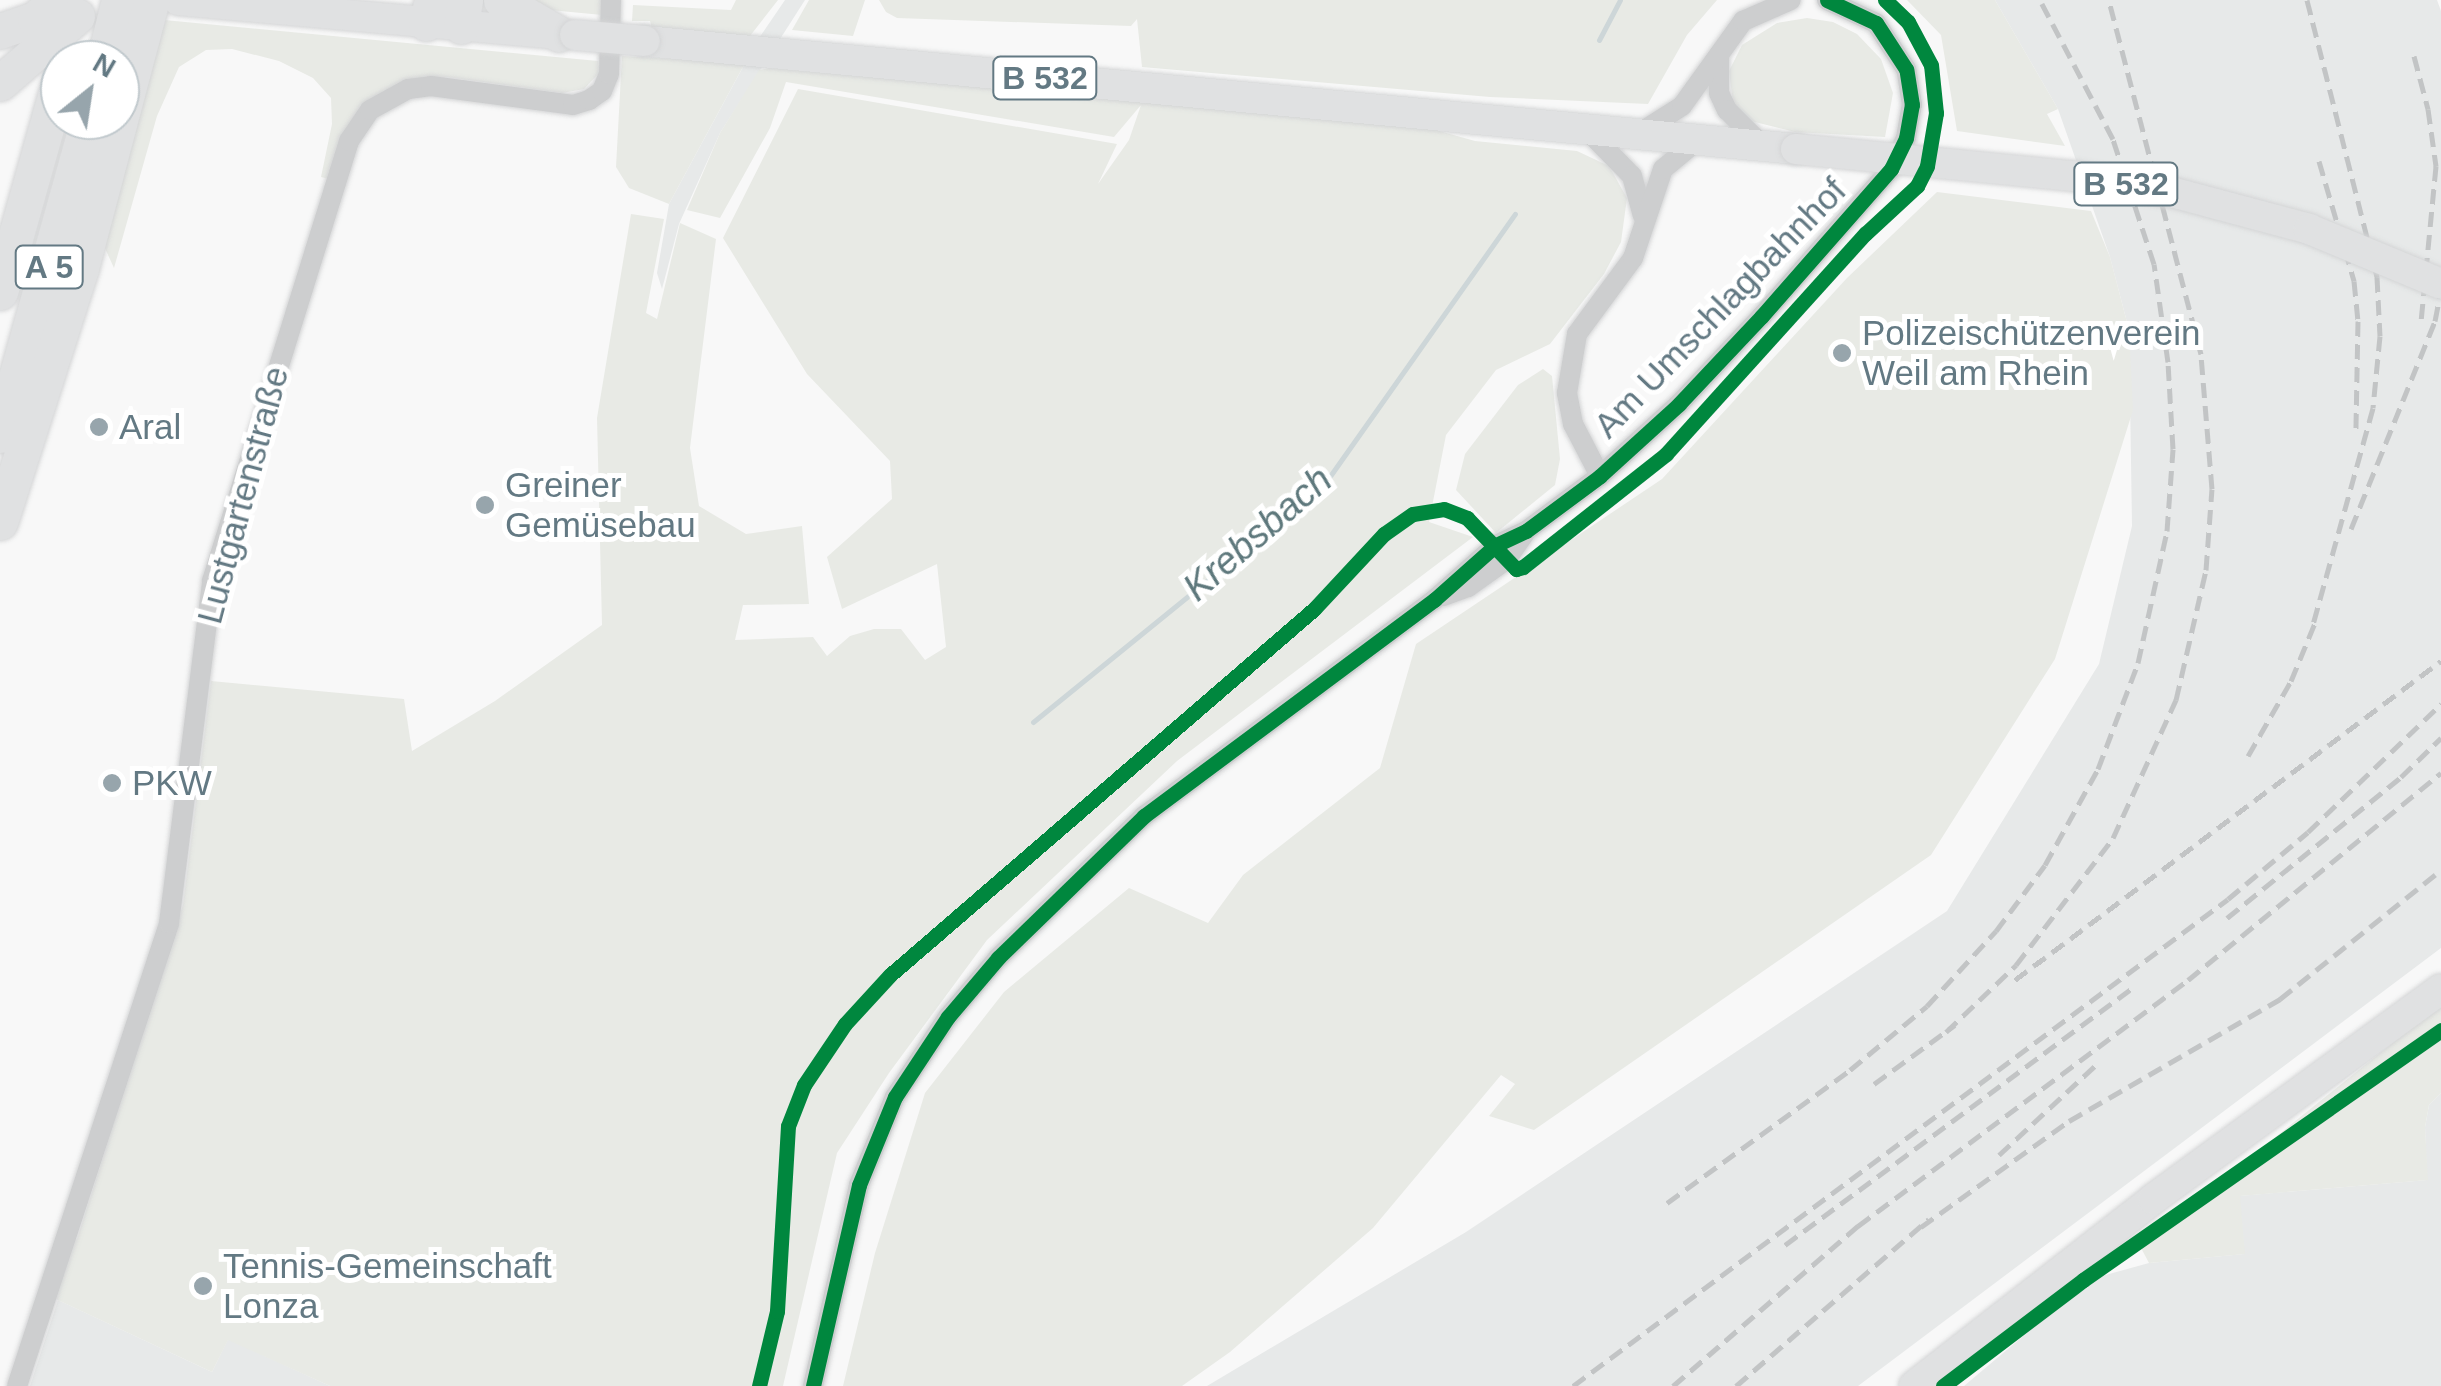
<!DOCTYPE html>
<meta charset="utf-8">
<style>
body{margin:0}
#map{position:relative;width:2441px;height:1386px;overflow:hidden;background:#f8f8f8;font-family:Arial,sans-serif}
div>[style]{position:absolute}
[style*='--x']{left:calc(var(--x)*1px);top:calc(var(--y)*1px);width:calc(var(--w)*1px);rotate:calc(var(--a)*1deg)}
.built>*{inset:0;background:#e7e9e9}
.green>*{inset:0;background:#e8eae5}
.stream>*{height:5px;margin:-2.5px;padding:0 2.5px;transform-origin:2.5px;border-radius:2.5px;background:#cdd6d8}
.roads{filter:drop-shadow(0 0 2px #d4d5d6) drop-shadow(0 0 2px #d4d5d6)}
.street>*{height:20px;margin:-10px;padding:0 10px;transform-origin:10px;border-radius:10px;background:#cdcecf}
.primary>*{height:30px;margin:-15px;padding:0 15px;transform-origin:15px;border-radius:15px;background:#e0e1e2}
.highway>*{height:35px;margin:-17.5px;padding:0 17.5px;transform-origin:17.5px;border-radius:17.5px;background:#e0e1e2}
.rail>*{height:5px;margin-top:-2.5px;transform-origin:0;background:repeating-linear-gradient(90deg,#c2c4c5 0 15px,transparent 0 23px)}
.bridges{filter:drop-shadow(0 0 2px #d4d5d6) drop-shadow(0 0 2px #d4d5d6)}
.primary-bridge>*{height:30px;margin:-15px;padding:0 15px;transform-origin:15px;border-radius:15px;background:#e0e1e2}
.cycleway>*{height:15px;margin:-7.5px;padding:0 7.5px;transform-origin:7.5px;border-radius:7.5px;background:#00873e}
.dots>*{width:28px;height:28px;translate:-50% -50%;box-sizing:border-box;border:5px solid #fff;border-radius:50%}
span{translate:-50% -50%;white-space:nowrap;text-align:center;line-height:1.15;-webkit-text-stroke:10px #fff;paint-order:stroke}
.shield-label span{padding:2px 8px;background:#fff;border:2px solid;border-radius:8px;-webkit-text-stroke-width:0}
.shield-label{font-size:32px;color:#637983;font-weight:700}
.street-label{font-size:35px;color:#637983}
.poi-label{font-size:35px;color:#637983}
.left{translate:0 -50%;text-align:left}
.water-label{font-size:38px;color:#5e787c;font-style:italic}
.north{position:absolute;left:40px;top:40px;width:100px;height:100px;box-sizing:border-box;background:#fff;border:2px solid #c1c9cd;border-radius:50%;rotate:30deg;font-size:28px;font-weight:700;line-height:40px;text-align:center;color:#637983}
.north::after{content:'';display:block;margin:auto;width:35px;height:45px;background:#97a5ac;clip-path:polygon(50% 0,100% 100%,50% 72%,0 100%)}
</style>
<div id="map">
<div class="built">
<i style="clip-path:polygon(785px 0,805px 0,720px 133px,679px 224px,662px 289px,657px 273px,669px 204px,757px 41px)"></i>
<i style="clip-path:polygon(1995px 0,2437px 0,2441px 11px,2441px 948px,1858px 1386px,1207px 1386px,1466px 1232px,1947px 911px,2099px 664px,2132px 526px,2129px 330px,2110px 257px,2058px 109px)"></i>
<i style="clip-path:polygon(2441px 1093px,2441px 1386px,1964px 1386px,2091px 1279px,2149px 1263px,2244px 1254px,2239px 1196px,2427px 1180px,2425px 1127px,2429px 1105px)"></i>
<i style="clip-path:polygon(58px 1300px,212px 1372px,228px 1339px,330px 1386px,30px 1386px)"></i>
</div>
<div class="green">
<i style="clip-path:polygon(525px 0,602px 0,602px 15px,550px 10px)"></i>
<i style="clip-path:polygon(736px 0,778px 0,750px 36px,652px 28px,650px 21px,632px 21px,633px 5px,731px 10px)"></i>
<i style="clip-path:polygon(809px 0,865px 0,853px 36px,792px 30px)"></i>
<i style="clip-path:polygon(879px 0,1717px 0,1687px 35px,1648px 104px,1490px 97px,1142px 67px,1137px 19px,1131px 26px,897px 18px,886px 12px)"></i>
<i style="clip-path:polygon(1907px 0,1995px 0,2058px 109px,2047px 114px,2065px 146px,1957px 131px,1941px 35px)"></i>
<i style="clip-path:polygon(1807px 18px,1833px 22px,1857px 34px,1881px 59px,1893px 93px,1885px 137px,1795px 132px,1751px 121px,1733px 103px,1729px 71px,1742px 45px,1777px 23px)"></i>
<i style="clip-path:polygon(164px 20px,598px 61px,600px 72px,584px 89px,562px 93px,447px 77px,406px 82px,375px 96px,358px 110px,342px 135px,329px 179px,321px 177px,332px 124px,331px 98px,313px 78px,279px 61px,232px 49px,206px 50px,179px 67px,157px 116px,114px 268px,103px 244px)"></i>
<i style="clip-path:polygon(622px 56px,745px 63px,669px 204px,629px 188px,616px 167px)"></i>
<i style="clip-path:polygon(769px 68px,1425px 127px,1475px 141px,1577px 151px,1609px 166px,1627px 198px,1621px 242px,1604px 274px,1550px 344px,1496px 370px,1446px 435px,1429px 522px,1473px 537px,1177px 761px,987px 940px,889px 1073px,837px 1153px,783px 1386px,330px 1386px,228px 1340px,212px 1372px,47px 1295px,62px 1250px,77px 1239px,183px 905px,211px 681px,404px 699px,412px 751px,495px 701px,602px 625px,597px 418px,631px 214px,664px 219px,646px 313px,657px 319px,680px 223px,716px 239px,690px 448px,699px 506px,746px 534px,802px 526px,809px 604px,743px 605px,735px 640px,813px 637px,827px 656px,850px 636px,874px 629px,901px 629px,925px 660px,946px 647px,937px 564px,842px 609px,827px 557px,892px 499px,890px 461px,807px 374px,723px 238px,798px 89px,1117px 144px,1098px 184px,1129px 140px,1141px 105px,1114px 137px,786px 82px,770px 128px,720px 218px,687px 210px,720px 133px,759px 70px)"></i>
<i style="clip-path:polygon(1937px 192px,2091px 211px,2110px 257px,2129px 330px,2133px 410px,2055px 659px,1931px 855px,1534px 1130px,1489px 1116px,1515px 1084px,1501px 1075px,1373px 1228px,1230px 1352px,1182px 1386px,843px 1386px,875px 1253px,925px 1093px,1004px 992px,1129px 888px,1208px 923px,1243px 875px,1380px 768px,1416px 644px,1662px 479px,1847px 278px)"></i>
<i style="clip-path:polygon(1543px 369px,1552px 376px,1560px 459px,1555px 485px,1496px 533px,1456px 490px,1465px 454px,1518px 385px)"></i>
<i style="clip-path:polygon(2441px 1004px,2441px 1093px,2429px 1105px,2425px 1127px,2428px 1180px,2240px 1196px,2245px 1254px,2149px 1263px,2140px 1246px)"></i>
</div>
<div class="stream">
<i style="--x:1599;--y:40;--w:45;--a:-62.3"></i>
<i style="--x:1033;--y:722;--w:374;--a:-39.1"></i>
<i style="--x:1323;--y:486;--w:333;--a:-54.8"></i>
</div>
<div class="roads">
<div class="street">
<i style="--x:1719;--y:55;--w:38;--a:90"></i>
<i style="--x:1719;--y:93;--w:19;--a:65"></i>
<i style="--x:1727;--y:110;--w:49;--a:45"></i>
<i style="--x:1587;--y:130;--w:64;--a:45.6"></i>
<i style="--x:1632;--y:176;--w:41;--a:74.6"></i>
<i style="--x:1638;--y:134;--w:52;--a:-32.5"></i>
<i style="--x:1682;--y:106;--w:105;--a:-54.3"></i>
<i style="--x:1743;--y:21;--w:52;--a:-23.6"></i>
<i style="--x:1600;--y:476;--w:59;--a:-117.4"></i>
<i style="--x:1573;--y:424;--w:32;--a:-101"></i>
<i style="--x:1567;--y:393;--w:60;--a:-80.4"></i>
<i style="--x:1577;--y:334;--w:94;--a:-53.6"></i>
<i style="--x:1633;--y:258;--w:94;--a:-71.4"></i>
<i style="--x:1663;--y:169;--w:45;--a:-39.6"></i>
<i style="--x:1443;--y:596;--w:27;--a:-20"></i>
<i style="--x:1468;--y:587;--w:47;--a:-35.4"></i>
<i style="--x:1506;--y:560;--w:33;--a:-55"></i>
<i style="--x:17;--y:1386;--w:487;--a:-71.8"></i>
<i style="--x:169;--y:923;--w:345;--a:-82.8"></i>
<i style="--x:212;--y:581;--w:461;--a:-72.7"></i>
<i style="--x:349;--y:141;--w:37;--a:-56"></i>
<i style="--x:370;--y:110;--w:43;--a:-28.9"></i>
<i style="--x:408;--y:89;--w:23;--a:-7"></i>
<i style="--x:431;--y:86;--w:143;--a:7.6"></i>
<i style="--x:573;--y:105;--w:17;--a:-17"></i>
<i style="--x:589;--y:100;--w:16;--a:-35"></i>
<i style="--x:602;--y:91;--w:18;--a:-68"></i>
<i style="--x:609;--y:74;--w:74;--a:-88.5"></i>
<i style="--x:813;--y:1386;--w:206;--a:-77.1"></i>
<i style="--x:859;--y:1185;--w:95;--a:-67.8"></i>
<i style="--x:895;--y:1097;--w:96;--a:-56.5"></i>
<i style="--x:948;--y:1017;--w:77;--a:-49.7"></i>
<i style="--x:998;--y:958;--w:204;--a:-44.2"></i>
<i style="--x:1144;--y:816;--w:362;--a:-36.7"></i>
<i style="--x:1434;--y:600;--w:83;--a:-41.6"></i>
<i style="--x:1496;--y:545;--w:33;--a:-25"></i>
<i style="--x:1526;--y:531;--w:92;--a:-36.6"></i>
<i style="--x:1600;--y:476;--w:107;--a:-42.3"></i>
<i style="--x:1679;--y:404;--w:120;--a:-46.7"></i>
<i style="--x:1761;--y:317;--w:197;--a:-48.7"></i>
<i style="--x:1891;--y:169;--w:34;--a:-64"></i>
<i style="--x:1906;--y:138;--w:34;--a:-80"></i>
<i style="--x:1912;--y:105;--w:36;--a:-99"></i>
<i style="--x:1906;--y:69;--w:55;--a:-123.1"></i>
<i style="--x:1876;--y:23;--w:54;--a:-154.9"></i>
</div>
<div class="primary">
<i style="--x:178;--y:0;--w:382;--a:5.1"></i>
<i style="--x:645;--y:41;--w:1156;--a:5.36"></i>
<i style="--x:1914;--y:1386;--w:303;--a:-38"></i>
<i style="--x:2153;--y:1199;--w:356;--a:-36.1"></i>
</div>
<div class="highway">
<i style="--x:501;--y:0;--w:67;--a:30.4"></i>
<i style="--x:426;--y:23;--w:24;--a:-75"></i>
<i style="--x:461;--y:26;--w:26;--a:-81"></i>
<i style="--x:0;--y:31;--w:37;--a:-19"></i>
<i style="--x:35;--y:19;--w:29;--a:-41"></i>
<i style="--x:104;--y:60;--w:62;--a:-76"></i>
<i style="--x:0;--y:83;--w:102;--a:-41"></i>
<i style="--x:0;--y:292;--w:222;--a:-74.3"></i>
<i style="--x:0;--y:435;--w:327;--a:-74.4"></i>
<i style="--x:0;--y:522;--w:267;--a:-72.3"></i>
<i style="--x:81;--y:268;--w:277;--a:-75.2"></i>
</div>
</div>
<div class="rail">
<i style="--x:2307;--y:0;--w:286;--a:75.8"></i>
<i style="--x:2377;--y:277;--w:59;--a:87.1"></i>
<i style="--x:2380;--y:336;--w:72;--a:95.6"></i>
<i style="--x:2373;--y:408;--w:228;--a:105.5"></i>
<i style="--x:2414;--y:56;--w:55;--a:75.2"></i>
<i style="--x:2428;--y:109;--w:58;--a:82"></i>
<i style="--x:2436;--y:166;--w:157;--a:95.5"></i>
<i style="--x:2319;--y:161;--w:125;--a:73.7"></i>
<i style="--x:2354;--y:281;--w:40;--a:84.3"></i>
<i style="--x:2358;--y:321;--w:109;--a:91.1"></i>
<i style="--x:2351;--y:529;--w:224;--a:-68"></i>
<i style="--x:2435;--y:321;--w:33;--a:-79"></i>
<i style="--x:2248;--y:756;--w:86;--a:-60.2"></i>
<i style="--x:2291;--y:681;--w:68;--a:-67.6"></i>
<i style="--x:2227;--y:918;--w:224;--a:-39"></i>
<i style="--x:2401;--y:777;--w:56;--a:-44.3"></i>
<i style="--x:2015;--y:980;--w:532;--a:-36.83"></i>
<i style="--x:1946;--y:1032;--w:97;--a:-43.7"></i>
<i style="--x:2016;--y:965;--w:160;--a:-52.6"></i>
<i style="--x:2113;--y:838;--w:152;--a:-65.5"></i>
<i style="--x:2176;--y:700;--w:133;--a:-77"></i>
<i style="--x:2206;--y:570;--w:81;--a:-85.8"></i>
<i style="--x:2212;--y:489;--w:135;--a:-94.7"></i>
<i style="--x:2201;--y:354;--w:366;--a:-104.6"></i>
<i style="--x:1874;--y:1084;--w:100;--a:-36.1"></i>
<i style="--x:1999;--y:1155;--w:135;--a:-42.9"></i>
<i style="--x:1667;--y:1203;--w:226;--a:-36"></i>
<i style="--x:1850;--y:1070;--w:100;--a:-39.7"></i>
<i style="--x:1927;--y:1006;--w:102;--a:-47.4"></i>
<i style="--x:1996;--y:931;--w:82;--a:-53.4"></i>
<i style="--x:2045;--y:865;--w:110;--a:-61.1"></i>
<i style="--x:2098;--y:769;--w:113;--a:-69.3"></i>
<i style="--x:2138;--y:663;--w:135;--a:-77.6"></i>
<i style="--x:2167;--y:531;--w:82;--a:-85.8"></i>
<i style="--x:2173;--y:449;--w:87;--a:-93.3"></i>
<i style="--x:2168;--y:362;--w:99;--a:-98.1"></i>
<i style="--x:2154;--y:264;--w:132;--a:-108.2"></i>
<i style="--x:2113;--y:139;--w:157;--a:-117.7"></i>
<i style="--x:1921;--y:1227;--w:182;--a:-35.6"></i>
<i style="--x:2069;--y:1121;--w:244;--a:-30"></i>
<i style="--x:2280;--y:999;--w:206;--a:-38.7"></i>
<i style="--x:1785;--y:1245;--w:430;--a:-36.5"></i>
<i style="--x:1573;--y:1386;--w:816;--a:-36.63"></i>
<i style="--x:2228;--y:899;--w:104;--a:-39.9"></i>
<i style="--x:2308;--y:832;--w:185;--a:-43.9"></i>
<i style="--x:1673;--y:1386;--w:245;--a:-40.9"></i>
<i style="--x:1858;--y:1226;--w:412;--a:-36.7"></i>
<i style="--x:2188;--y:980;--w:327;--a:-39.3"></i>
<i style="--x:1736;--y:1386;--w:255;--a:-40.9"></i>
</div>
<div class="bridges">
<div class="primary-bridge">
<i style="--x:575;--y:35;--w:70;--a:4.9"></i>
<i style="--x:1796;--y:149;--w:278;--a:5.6"></i>
<i style="--x:2073;--y:176;--w:103;--a:9.5"></i>
<i style="--x:2175;--y:193;--w:139;--a:15"></i>
<i style="--x:2309;--y:229;--w:143;--a:22.6"></i>
</div>
</div>
<div class="cycleway">
<i style="--x:759;--y:1386;--w:77;--a:-76.5"></i>
<i style="--x:777;--y:1311;--w:185;--a:-86.6"></i>
<i style="--x:788;--y:1126;--w:44;--a:-68.7"></i>
<i style="--x:804;--y:1085;--w:73;--a:-56.1"></i>
<i style="--x:845;--y:1024;--w:67;--a:-47.4"></i>
<i style="--x:890;--y:975;--w:560;--a:-40.8"></i>
<i style="--x:1314;--y:609;--w:103;--a:-47"></i>
<i style="--x:1384;--y:534;--w:35;--a:-35"></i>
<i style="--x:1413;--y:514;--w:31;--a:-9"></i>
<i style="--x:1444;--y:509;--w:25;--a:21"></i>
<i style="--x:1467;--y:518;--w:71;--a:46.1"></i>
<i style="--x:1516;--y:569;--w:7;--a:-16"></i>
<i style="--x:1523;--y:567;--w:182;--a:-38.3"></i>
<i style="--x:1666;--y:454;--w:297;--a:-47.9"></i>
<i style="--x:1865;--y:234;--w:71;--a:-42.7"></i>
<i style="--x:1917;--y:186;--w:22;--a:-63"></i>
<i style="--x:1927;--y:166;--w:54;--a:-80.4"></i>
<i style="--x:1936;--y:113;--w:48;--a:-95.9"></i>
<i style="--x:1931;--y:65;--w:49;--a:-118.1"></i>
<i style="--x:1908;--y:22;--w:32;--a:-136"></i>
<i style="--x:813;--y:1386;--w:206;--a:-77.1"></i>
<i style="--x:859;--y:1185;--w:95;--a:-67.8"></i>
<i style="--x:895;--y:1097;--w:96;--a:-56.5"></i>
<i style="--x:948;--y:1017;--w:77;--a:-49.7"></i>
<i style="--x:998;--y:958;--w:204;--a:-44.2"></i>
<i style="--x:1144;--y:816;--w:362;--a:-36.7"></i>
<i style="--x:1434;--y:600;--w:83;--a:-41.6"></i>
<i style="--x:1496;--y:545;--w:33;--a:-25"></i>
<i style="--x:1526;--y:531;--w:92;--a:-36.6"></i>
<i style="--x:1600;--y:476;--w:107;--a:-42.3"></i>
<i style="--x:1679;--y:404;--w:120;--a:-46.7"></i>
<i style="--x:1761;--y:317;--w:197;--a:-48.7"></i>
<i style="--x:1891;--y:169;--w:34;--a:-64"></i>
<i style="--x:1906;--y:138;--w:34;--a:-80"></i>
<i style="--x:1912;--y:105;--w:36;--a:-99"></i>
<i style="--x:1906;--y:69;--w:55;--a:-123.1"></i>
<i style="--x:1876;--y:23;--w:54;--a:-154.9"></i>
<i style="--x:1943;--y:1386;--w:176;--a:-37.1"></i>
<i style="--x:2083;--y:1280;--w:437;--a:-34.9"></i>
</div>
<div class="dots">
<i style="left:1842px;top:353px;background:#97a5ac"></i>
<i style="left:99px;top:427px;background:#97a5ac"></i>
<i style="left:485px;top:505px;background:#97a5ac"></i>
<i style="left:112px;top:783px;background:#97a5ac"></i>
<i style="left:203px;top:1286px;background:#97a5ac"></i>
</div>
<div class="shield-label">
<span style="left:1045px;top:78px">B 532</span>
<span style="left:2126px;top:184px">B 532</span>
<span style="left:49px;top:267px">A 5</span>
</div>
<div class="street-label">
<span style="left:1720px;top:308px;rotate:-46deg">Am Umschlagbahnhof</span>
<span style="left:243px;top:495px;rotate:-75deg">Lustgartenstraße</span>
</div>
<div class="poi-label">
<span class="left" style="left:1862px;top:353px">Polizeischützenverein<br>Weil am Rhein</span>
<span class="left" style="left:119px;top:427px">Aral</span>
<span class="left" style="left:505px;top:505px">Greiner<br>Gemüsebau</span>
<span class="left" style="left:132px;top:783px">PKW</span>
<span class="left" style="left:223px;top:1286px">Tennis-Gemeinschaft<br>Lonza</span>
</div>
<div class="water-label">
<span style="left:1258px;top:534px;rotate:-41deg">Krebsbach</span>
</div>
<div class="north">N</div>
</div>
